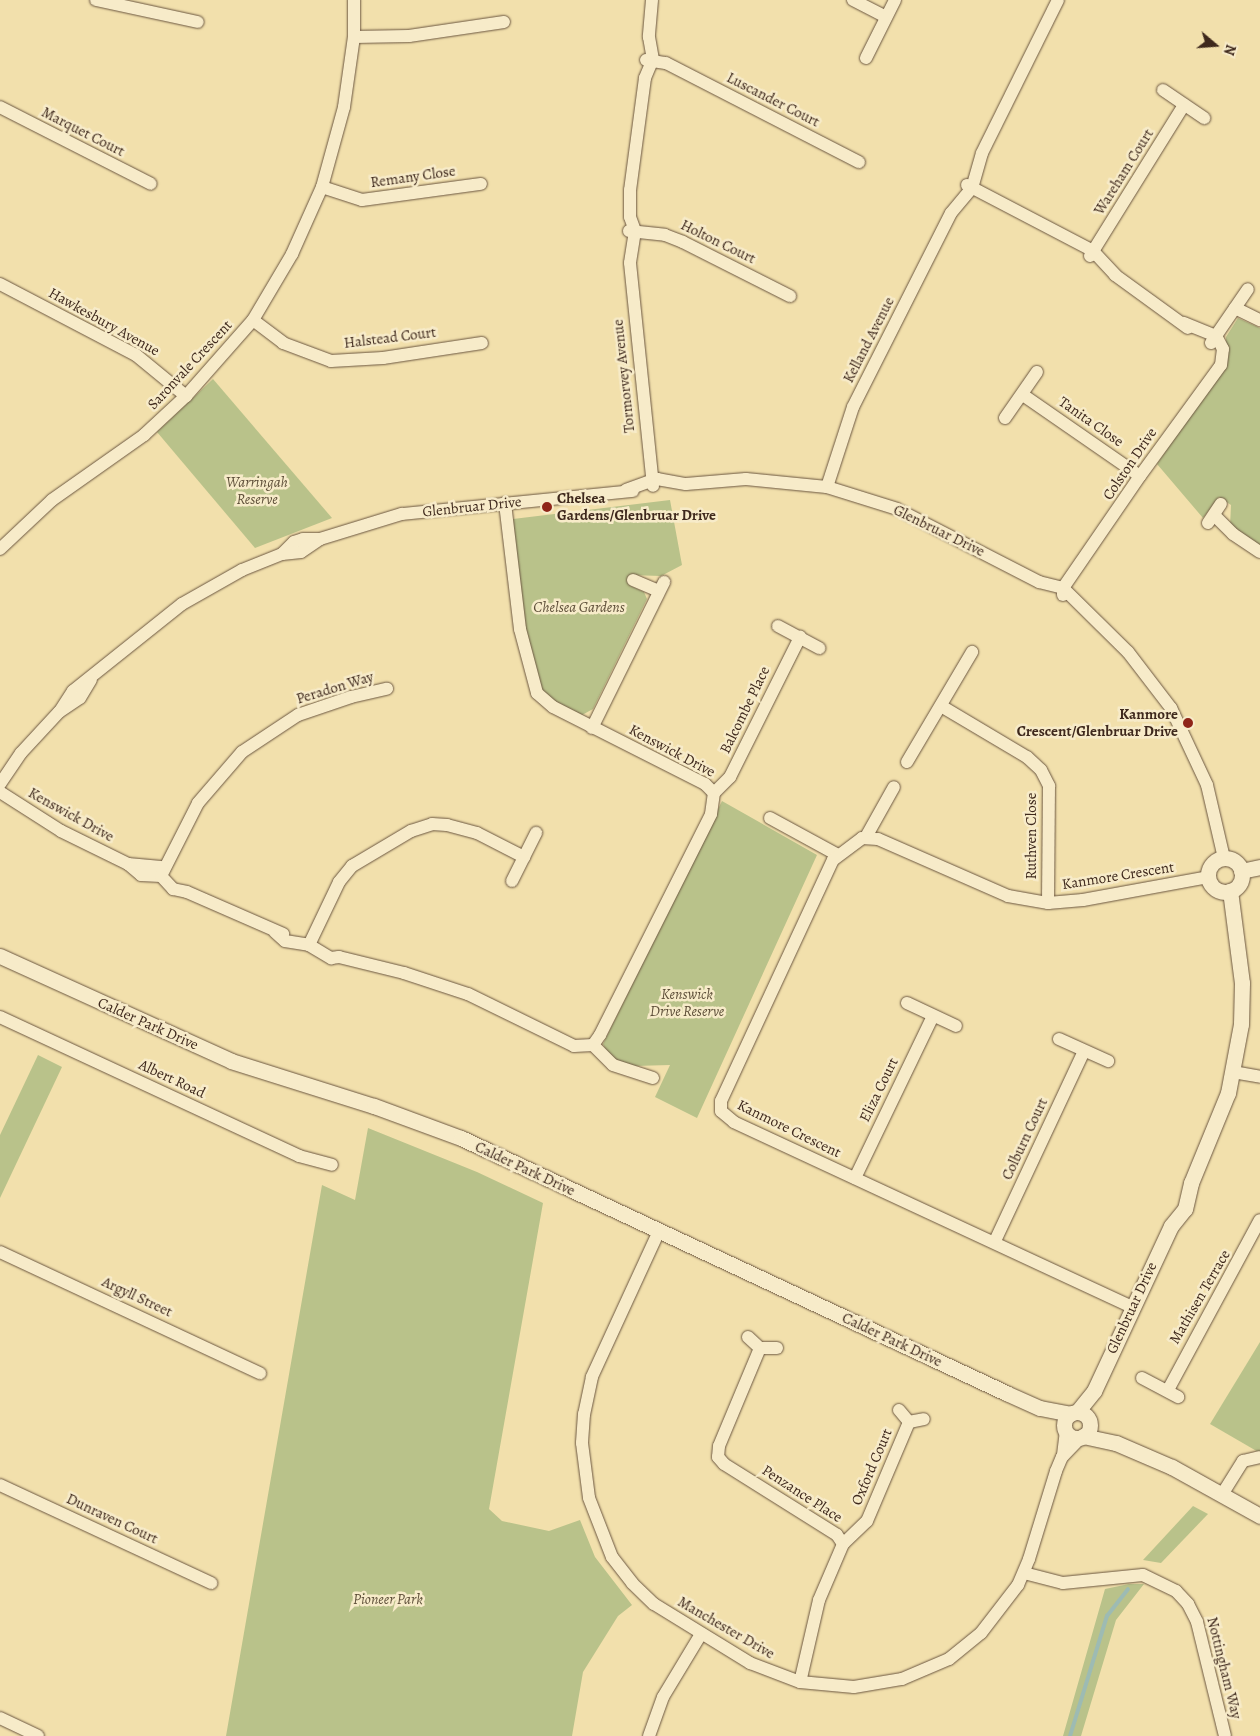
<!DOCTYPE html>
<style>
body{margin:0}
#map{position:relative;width:1260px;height:1736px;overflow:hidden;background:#f2e0ac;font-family:Alegreya,serif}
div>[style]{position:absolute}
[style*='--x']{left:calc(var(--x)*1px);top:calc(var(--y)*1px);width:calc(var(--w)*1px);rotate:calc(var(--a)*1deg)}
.green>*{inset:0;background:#b9c28a}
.stream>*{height:4px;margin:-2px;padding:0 2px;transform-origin:2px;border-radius:2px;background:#9dbbb3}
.roads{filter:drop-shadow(0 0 1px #6b5640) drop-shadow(0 0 1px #6b5640)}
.minor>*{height:12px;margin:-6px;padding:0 6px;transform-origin:6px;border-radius:6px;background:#f7ebc9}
.tertiary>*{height:15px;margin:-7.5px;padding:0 7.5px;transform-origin:7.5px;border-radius:7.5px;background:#f7ebc9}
.tertiary>.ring{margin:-7.5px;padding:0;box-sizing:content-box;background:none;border:15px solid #f7ebc9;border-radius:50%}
.dots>*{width:14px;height:14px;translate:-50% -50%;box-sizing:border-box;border:2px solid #f7ebc9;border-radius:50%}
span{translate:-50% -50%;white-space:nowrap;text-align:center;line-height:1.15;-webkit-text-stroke:5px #f7ebc9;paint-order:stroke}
.street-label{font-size:15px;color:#3e281c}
.park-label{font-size:15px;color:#5d4e38;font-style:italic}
.poi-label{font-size:15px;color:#3e281c;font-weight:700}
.left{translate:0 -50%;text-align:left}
.right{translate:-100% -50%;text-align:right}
.north{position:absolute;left:1190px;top:20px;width:50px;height:50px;-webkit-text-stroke:4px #f7ebc9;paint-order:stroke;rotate:108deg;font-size:14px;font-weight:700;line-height:20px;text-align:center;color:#3e281c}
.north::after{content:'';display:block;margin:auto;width:18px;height:22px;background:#3e281c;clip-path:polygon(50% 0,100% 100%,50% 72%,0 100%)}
</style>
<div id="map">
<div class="green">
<i style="clip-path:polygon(1238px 318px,1260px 328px,1260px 547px,1230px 527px,1231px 505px,1219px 497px,1203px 518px,1157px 464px,1226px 361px,1226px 337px)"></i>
<i style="clip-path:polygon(213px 379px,332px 518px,255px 548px,157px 432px)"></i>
<i style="clip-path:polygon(670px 500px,682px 565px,661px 576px,629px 575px,631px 586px,644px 592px,647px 599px,593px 709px,582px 715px,541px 694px,523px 619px,513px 519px)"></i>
<i style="clip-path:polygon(722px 801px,817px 855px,697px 1118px,655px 1097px,670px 1065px,634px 1066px,609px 1057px,603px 1044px)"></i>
<i style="clip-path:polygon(38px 1055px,62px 1067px,0 1198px,0 1135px)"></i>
<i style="clip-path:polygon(368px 1128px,477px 1172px,543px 1203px,489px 1509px,502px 1521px,549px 1531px,580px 1520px,595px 1557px,632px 1605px,618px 1616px,583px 1672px,572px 1736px,226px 1736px,322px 1185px,355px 1200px)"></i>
<i style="clip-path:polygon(1260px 1342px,1260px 1453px,1210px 1424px)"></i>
<i style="clip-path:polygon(1193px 1506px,1208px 1514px,1161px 1563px,1143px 1560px)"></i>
<i style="clip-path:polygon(1129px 1584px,1144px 1584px,1116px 1620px,1081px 1736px,1063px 1736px,1105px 1589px)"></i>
</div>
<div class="stream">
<i style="--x:1070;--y:1736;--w:126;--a:-72.9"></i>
<i style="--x:1107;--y:1616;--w:34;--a:-52"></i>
</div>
<div class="roads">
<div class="minor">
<i style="--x:96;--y:0;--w:104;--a:12.2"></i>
<i style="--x:652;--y:0;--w:37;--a:95"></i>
<i style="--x:649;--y:37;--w:22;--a:80"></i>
<i style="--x:653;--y:59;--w:21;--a:113"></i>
<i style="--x:645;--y:78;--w:113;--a:97.6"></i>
<i style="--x:630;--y:190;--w:27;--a:90"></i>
<i style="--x:630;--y:217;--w:15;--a:70"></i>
<i style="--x:635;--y:231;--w:32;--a:99"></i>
<i style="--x:630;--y:263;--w:224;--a:84.1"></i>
<i style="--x:853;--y:0;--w:37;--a:27"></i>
<i style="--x:354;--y:37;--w:55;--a:-1"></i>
<i style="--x:409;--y:36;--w:96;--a:-8.4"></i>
<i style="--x:866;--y:58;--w:65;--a:-63.4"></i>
<i style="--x:646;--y:60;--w:20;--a:9"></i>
<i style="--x:666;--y:63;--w:217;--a:27.2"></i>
<i style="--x:1163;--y:90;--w:50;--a:34.3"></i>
<i style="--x:0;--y:107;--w:169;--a:27"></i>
<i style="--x:967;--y:185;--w:142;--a:27.6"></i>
<i style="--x:1093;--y:251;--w:33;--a:47"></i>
<i style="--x:1115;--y:275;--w:90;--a:36"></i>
<i style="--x:322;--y:187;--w:42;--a:18"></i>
<i style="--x:362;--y:200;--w:120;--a:-7.7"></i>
<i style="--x:629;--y:231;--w:36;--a:6"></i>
<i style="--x:665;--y:235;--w:19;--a:21"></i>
<i style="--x:683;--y:242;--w:120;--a:26.8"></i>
<i style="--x:1090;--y:256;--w:178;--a:-58.1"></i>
<i style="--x:0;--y:284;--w:153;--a:27.6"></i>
<i style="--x:136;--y:355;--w:65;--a:39.4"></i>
<i style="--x:1235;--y:308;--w:28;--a:26"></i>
<i style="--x:253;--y:320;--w:38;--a:37"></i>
<i style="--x:283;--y:343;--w:51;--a:20.6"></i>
<i style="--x:331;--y:361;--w:52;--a:-3.3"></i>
<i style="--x:383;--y:358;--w:100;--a:-8.6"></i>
<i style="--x:1211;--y:343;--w:65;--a:-55.6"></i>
<i style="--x:1023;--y:395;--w:142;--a:34.7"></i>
<i style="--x:1005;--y:418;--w:56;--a:-55.2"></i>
<i style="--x:827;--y:487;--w:84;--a:-72"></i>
<i style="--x:853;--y:407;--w:217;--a:-63.2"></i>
<i style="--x:951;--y:213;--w:33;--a:-50"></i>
<i style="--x:972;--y:188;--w:36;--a:-74"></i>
<i style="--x:982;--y:153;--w:171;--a:-63.6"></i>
<i style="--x:626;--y:490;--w:33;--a:-20"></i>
<i style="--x:657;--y:479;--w:29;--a:10"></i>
<i style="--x:686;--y:484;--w:60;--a:-4.8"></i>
<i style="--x:746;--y:479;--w:81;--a:5.6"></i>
<i style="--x:827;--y:487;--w:73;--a:17.4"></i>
<i style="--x:897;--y:509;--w:160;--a:27.2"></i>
<i style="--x:1039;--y:582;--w:25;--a:14"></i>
<i style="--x:1063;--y:588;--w:91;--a:44.6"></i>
<i style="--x:1128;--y:652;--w:71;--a:52.5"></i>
<i style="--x:1171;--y:708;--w:85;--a:64.9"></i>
<i style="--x:1207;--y:785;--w:75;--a:76.9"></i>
<i style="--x:1214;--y:515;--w:27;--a:45"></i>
<i style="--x:1233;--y:534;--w:32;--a:34"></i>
<i style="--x:1208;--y:523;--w:23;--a:-56"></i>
<i style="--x:0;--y:549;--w:71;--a:-43.3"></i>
<i style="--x:52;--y:500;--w:113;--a:-35.2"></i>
<i style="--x:144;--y:435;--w:57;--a:-42.9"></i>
<i style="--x:186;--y:396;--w:101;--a:-48.6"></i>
<i style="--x:253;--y:320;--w:77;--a:-59.4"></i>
<i style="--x:292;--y:254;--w:73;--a:-65.9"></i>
<i style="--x:322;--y:187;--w:83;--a:-74.6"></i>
<i style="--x:344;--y:107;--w:71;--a:-81.9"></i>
<i style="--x:354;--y:37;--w:37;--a:-90"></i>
<i style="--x:282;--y:554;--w:17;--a:-45"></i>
<i style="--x:294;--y:542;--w:9;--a:-18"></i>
<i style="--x:303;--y:539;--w:17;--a:0"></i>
<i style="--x:320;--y:539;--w:86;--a:-17"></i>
<i style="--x:402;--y:514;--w:232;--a:-5.7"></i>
<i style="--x:633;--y:580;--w:28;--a:23"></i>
<i style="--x:1063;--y:595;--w:7;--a:-90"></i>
<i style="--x:1063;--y:588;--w:136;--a:-55.5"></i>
<i style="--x:1140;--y:476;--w:137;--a:-53.9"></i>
<i style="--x:1221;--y:365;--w:16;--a:-83"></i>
<i style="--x:1223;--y:349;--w:15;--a:-118"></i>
<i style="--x:1216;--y:336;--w:35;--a:-158"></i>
<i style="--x:778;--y:626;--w:47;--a:28.2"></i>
<i style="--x:941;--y:706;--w:100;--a:30.7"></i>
<i style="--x:1027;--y:757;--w:19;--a:43"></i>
<i style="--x:1041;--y:770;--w:18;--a:63"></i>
<i style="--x:1049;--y:786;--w:117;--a:90.5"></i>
<i style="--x:60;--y:711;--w:24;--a:-57"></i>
<i style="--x:73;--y:691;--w:139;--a:-38.6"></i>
<i style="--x:182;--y:604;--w:69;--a:-29.5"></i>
<i style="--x:242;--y:570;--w:43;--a:-21.8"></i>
<i style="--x:282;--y:554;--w:19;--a:-6"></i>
<i style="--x:301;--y:552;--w:23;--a:-34"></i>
<i style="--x:592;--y:728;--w:163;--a:-63.7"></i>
<i style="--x:907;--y:762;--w:128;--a:-59.4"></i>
<i style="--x:0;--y:784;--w:37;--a:-56"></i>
<i style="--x:21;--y:753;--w:56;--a:-47.2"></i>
<i style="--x:59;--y:712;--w:25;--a:-34"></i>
<i style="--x:80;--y:698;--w:21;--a:-59"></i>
<i style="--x:0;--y:792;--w:72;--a:32.6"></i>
<i style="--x:61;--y:831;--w:75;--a:26.2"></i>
<i style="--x:128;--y:864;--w:33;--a:5"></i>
<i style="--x:714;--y:793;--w:23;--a:-45"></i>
<i style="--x:730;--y:777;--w:157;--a:-63.4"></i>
<i style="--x:770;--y:818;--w:77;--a:28.6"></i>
<i style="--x:866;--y:837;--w:57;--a:-60.8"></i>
<i style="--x:128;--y:864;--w:17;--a:40"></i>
<i style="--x:141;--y:875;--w:20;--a:3"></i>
<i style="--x:161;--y:876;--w:18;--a:47"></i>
<i style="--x:173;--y:889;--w:14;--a:12"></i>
<i style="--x:187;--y:892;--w:105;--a:23.6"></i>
<i style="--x:161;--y:876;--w:82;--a:-63.1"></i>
<i style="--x:198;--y:803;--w:67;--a:-49.2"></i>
<i style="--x:242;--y:752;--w:67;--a:-33.5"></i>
<i style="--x:298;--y:715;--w:56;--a:-18.8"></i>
<i style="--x:351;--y:697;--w:37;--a:-13"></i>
<i style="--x:512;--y:881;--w:54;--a:-63.4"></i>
<i style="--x:275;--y:932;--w:13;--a:42"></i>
<i style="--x:285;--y:941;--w:24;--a:9"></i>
<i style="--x:309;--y:945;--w:26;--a:31"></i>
<i style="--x:331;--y:958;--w:8;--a:-7"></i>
<i style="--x:339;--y:957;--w:67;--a:13.8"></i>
<i style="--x:404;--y:973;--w:67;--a:18.2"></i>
<i style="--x:468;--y:994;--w:118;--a:26.1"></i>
<i style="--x:574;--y:1046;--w:19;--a:-3"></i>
<i style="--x:593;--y:1045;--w:12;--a:-55"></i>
<i style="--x:600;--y:1035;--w:247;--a:-63.3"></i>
<i style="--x:711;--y:814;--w:21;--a:-82"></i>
<i style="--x:714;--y:793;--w:13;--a:-135"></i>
<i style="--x:705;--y:784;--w:170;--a:-153.1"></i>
<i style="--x:553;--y:707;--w:21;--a:-139"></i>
<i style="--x:537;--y:693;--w:66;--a:-104.9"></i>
<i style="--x:520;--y:629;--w:127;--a:-96.8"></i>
<i style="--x:309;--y:945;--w:70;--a:-64.5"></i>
<i style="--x:339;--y:882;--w:21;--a:-51"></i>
<i style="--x:352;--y:866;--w:69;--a:-30.7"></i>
<i style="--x:411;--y:831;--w:22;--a:-18"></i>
<i style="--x:432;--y:824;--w:15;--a:4"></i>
<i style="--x:447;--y:825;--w:31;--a:15"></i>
<i style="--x:477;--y:833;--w:53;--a:27.1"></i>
<i style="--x:907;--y:1003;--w:54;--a:25.1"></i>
<i style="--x:0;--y:1017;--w:330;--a:24.9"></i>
<i style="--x:299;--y:1156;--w:34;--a:15"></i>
<i style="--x:1059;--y:1039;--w:54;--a:24.2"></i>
<i style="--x:593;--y:1045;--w:28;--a:45"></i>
<i style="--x:613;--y:1065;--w:42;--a:18"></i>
<i style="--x:1233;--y:1072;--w:27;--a:10"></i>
<i style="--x:855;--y:1178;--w:180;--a:-64.3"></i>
<i style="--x:659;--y:1231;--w:161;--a:114.7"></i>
<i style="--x:592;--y:1377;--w:38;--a:102"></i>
<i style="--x:584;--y:1414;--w:29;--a:94"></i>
<i style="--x:582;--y:1443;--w:55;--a:82.7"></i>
<i style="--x:589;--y:1498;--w:63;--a:68.7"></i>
<i style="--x:612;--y:1557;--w:33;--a:52"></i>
<i style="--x:632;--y:1583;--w:30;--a:44"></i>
<i style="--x:654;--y:1604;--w:113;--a:31.6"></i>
<i style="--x:750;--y:1663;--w:53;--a:20.8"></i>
<i style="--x:800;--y:1682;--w:54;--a:5.3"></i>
<i style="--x:854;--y:1687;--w:49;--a:-9.5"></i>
<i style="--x:902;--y:1679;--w:51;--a:-23.1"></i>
<i style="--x:949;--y:1659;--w:41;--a:-39.1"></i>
<i style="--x:981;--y:1633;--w:61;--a:-52.4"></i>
<i style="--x:1018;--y:1585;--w:28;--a:-67"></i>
<i style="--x:1029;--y:1559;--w:92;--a:-72.9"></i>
<i style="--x:1056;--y:1471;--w:15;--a:-67"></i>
<i style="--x:1062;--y:1457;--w:28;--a:-46"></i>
<i style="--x:995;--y:1241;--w:210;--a:-64.9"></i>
<i style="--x:0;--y:1252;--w:287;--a:25"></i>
<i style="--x:1132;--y:1307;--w:439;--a:-155.1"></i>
<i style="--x:734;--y:1122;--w:17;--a:-140"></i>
<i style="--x:721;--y:1111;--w:10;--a:-90"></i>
<i style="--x:721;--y:1101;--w:266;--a:-65.1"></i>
<i style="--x:833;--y:860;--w:36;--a:-37"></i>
<i style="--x:862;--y:838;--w:16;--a:4"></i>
<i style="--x:878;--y:839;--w:142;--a:23.7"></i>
<i style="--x:1008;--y:896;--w:41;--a:9.9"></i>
<i style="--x:1048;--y:903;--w:35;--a:-5"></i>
<i style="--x:1083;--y:900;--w:127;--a:-10.4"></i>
<i style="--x:748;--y:1337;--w:16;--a:43"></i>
<i style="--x:760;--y:1348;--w:17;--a:0"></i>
<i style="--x:760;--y:1348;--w:106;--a:112.7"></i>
<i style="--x:719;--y:1446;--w:11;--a:95"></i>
<i style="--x:718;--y:1457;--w:9;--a:49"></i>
<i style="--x:724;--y:1464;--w:133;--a:32.1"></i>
<i style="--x:837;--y:1535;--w:11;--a:56"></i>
<i style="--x:843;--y:1544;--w:61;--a:113.2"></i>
<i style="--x:819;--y:1600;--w:84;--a:103"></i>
<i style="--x:1142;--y:1378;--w:41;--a:27.8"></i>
<i style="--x:1168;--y:1390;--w:193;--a:-61.6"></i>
<i style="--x:899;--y:1410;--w:16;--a:50"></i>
<i style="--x:909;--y:1422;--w:15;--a:-11"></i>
<i style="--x:1063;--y:1455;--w:24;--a:-83"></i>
<i style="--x:0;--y:1485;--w:233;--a:24.9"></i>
<i style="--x:1223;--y:1493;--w:38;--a:-58"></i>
<i style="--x:1243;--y:1461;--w:17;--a:-13"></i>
<i style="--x:843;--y:1544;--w:33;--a:-44"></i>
<i style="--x:867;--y:1521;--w:108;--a:-67"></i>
<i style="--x:1024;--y:1573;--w:40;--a:14.4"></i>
<i style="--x:1063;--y:1583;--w:80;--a:-5.7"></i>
<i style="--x:1143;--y:1575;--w:37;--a:26"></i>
<i style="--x:1176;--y:1591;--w:18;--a:47"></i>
<i style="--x:1188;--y:1604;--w:20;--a:63"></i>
<i style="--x:1197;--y:1622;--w:117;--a:76.2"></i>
<i style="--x:0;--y:1718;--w:42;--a:25.3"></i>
<i style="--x:649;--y:1736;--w:41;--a:-70.3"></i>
<i style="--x:663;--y:1697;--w:74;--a:-58.9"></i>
</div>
<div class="tertiary">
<i class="ring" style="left:1208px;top:858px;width:19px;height:19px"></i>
<i style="--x:1241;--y:871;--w:19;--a:-12"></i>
<i style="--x:0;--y:956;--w:254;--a:24.4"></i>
<i style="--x:231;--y:1061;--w:150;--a:17.5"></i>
<i style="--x:374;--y:1106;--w:93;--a:20.2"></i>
<i style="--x:461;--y:1138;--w:602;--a:25.07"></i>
<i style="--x:1006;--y:1393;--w:37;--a:24"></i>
<i style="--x:1040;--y:1408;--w:31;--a:11"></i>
<i style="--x:1077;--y:1412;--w:27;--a:-51"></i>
<i style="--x:1094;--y:1391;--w:182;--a:-65"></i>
<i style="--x:1171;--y:1226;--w:22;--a:-51"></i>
<i style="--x:1185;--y:1209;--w:27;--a:-77"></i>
<i style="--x:1191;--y:1183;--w:97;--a:-67.7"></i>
<i style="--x:1228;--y:1093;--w:70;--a:-79.3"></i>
<i style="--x:1241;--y:1024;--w:41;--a:-88.6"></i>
<i style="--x:1242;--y:983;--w:93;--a:-97.4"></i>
<i class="ring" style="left:1064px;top:1412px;width:11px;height:11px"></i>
<i style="--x:1083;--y:1436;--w:34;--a:12"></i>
<i style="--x:1116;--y:1443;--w:61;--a:23.2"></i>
<i style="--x:1172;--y:1467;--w:101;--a:29.1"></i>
</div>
</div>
<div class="dots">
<i style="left:547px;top:507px;background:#8f2418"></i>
<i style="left:1188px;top:723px;background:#8f2418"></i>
</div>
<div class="street-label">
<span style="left:773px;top:100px;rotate:27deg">Luscander Court</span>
<span style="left:83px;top:132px;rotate:27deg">Marquet Court</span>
<span style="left:1124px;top:172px;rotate:-58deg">Wareham Court</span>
<span style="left:413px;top:177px;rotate:-8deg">Remany Close</span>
<span style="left:718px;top:242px;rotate:26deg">Holton Court</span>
<span style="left:104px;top:322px;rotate:29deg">Hawkesbury Avenue</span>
<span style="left:390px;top:338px;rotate:-7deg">Halstead Court</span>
<span style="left:869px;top:340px;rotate:-63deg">Kelland Avenue</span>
<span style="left:190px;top:365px;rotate:-47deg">Saronvale Crescent</span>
<span style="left:624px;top:376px;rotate:-96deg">Tormorvey Avenue</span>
<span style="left:1091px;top:422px;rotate:35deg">Tanita Close</span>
<span style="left:1130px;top:464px;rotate:-56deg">Colston Drive</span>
<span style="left:472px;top:507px;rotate:-6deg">Glenbruar Drive</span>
<span style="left:939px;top:531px;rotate:26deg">Glenbruar Drive</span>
<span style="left:335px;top:688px;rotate:-17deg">Peradon Way</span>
<span style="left:745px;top:710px;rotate:-64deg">Balcombe Place</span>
<span style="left:672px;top:751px;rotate:28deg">Kenswick Drive</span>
<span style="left:71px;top:815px;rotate:29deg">Kenswick Drive</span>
<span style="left:1032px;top:836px;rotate:-90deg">Ruthven Close</span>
<span style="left:1118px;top:876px;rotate:-9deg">Kanmore Crescent</span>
<span style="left:148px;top:1024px;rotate:24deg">Calder Park Drive</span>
<span style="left:172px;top:1079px;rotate:25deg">Albert Road</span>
<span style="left:879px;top:1090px;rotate:-64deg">Eliza Court</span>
<span style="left:789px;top:1129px;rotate:26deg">Kanmore Crescent</span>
<span style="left:1025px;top:1139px;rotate:-65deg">Colburn Court</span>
<span style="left:525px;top:1169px;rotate:25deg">Calder Park Drive</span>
<span style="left:137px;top:1297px;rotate:25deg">Argyll Street</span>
<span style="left:1200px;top:1297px;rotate:-60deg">Mathisen Terrace</span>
<span style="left:1132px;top:1308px;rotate:-65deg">Glenbruar Drive</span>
<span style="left:892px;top:1340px;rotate:25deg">Calder Park Drive</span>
<span style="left:872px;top:1467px;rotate:-67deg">Oxford Court</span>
<span style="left:802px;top:1494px;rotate:33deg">Penzance Place</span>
<span style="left:112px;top:1519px;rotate:25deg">Dunraven Court</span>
<span style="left:726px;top:1628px;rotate:30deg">Manchester Drive</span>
<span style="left:1224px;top:1668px;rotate:76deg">Nottingham Way</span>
</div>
<div class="park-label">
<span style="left:257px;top:491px">Warringah<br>Reserve</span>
<span style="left:579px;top:608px">Chelsea Gardens</span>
<span style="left:687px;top:1003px">Kenswick<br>Drive Reserve</span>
<span style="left:388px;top:1600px">Pioneer Park</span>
</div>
<div class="poi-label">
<span class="left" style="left:557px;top:507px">Chelsea<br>Gardens/Glenbruar Drive</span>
<span class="right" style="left:1178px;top:723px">Kanmore<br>Crescent/Glenbruar Drive</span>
</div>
<div class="north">N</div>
</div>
